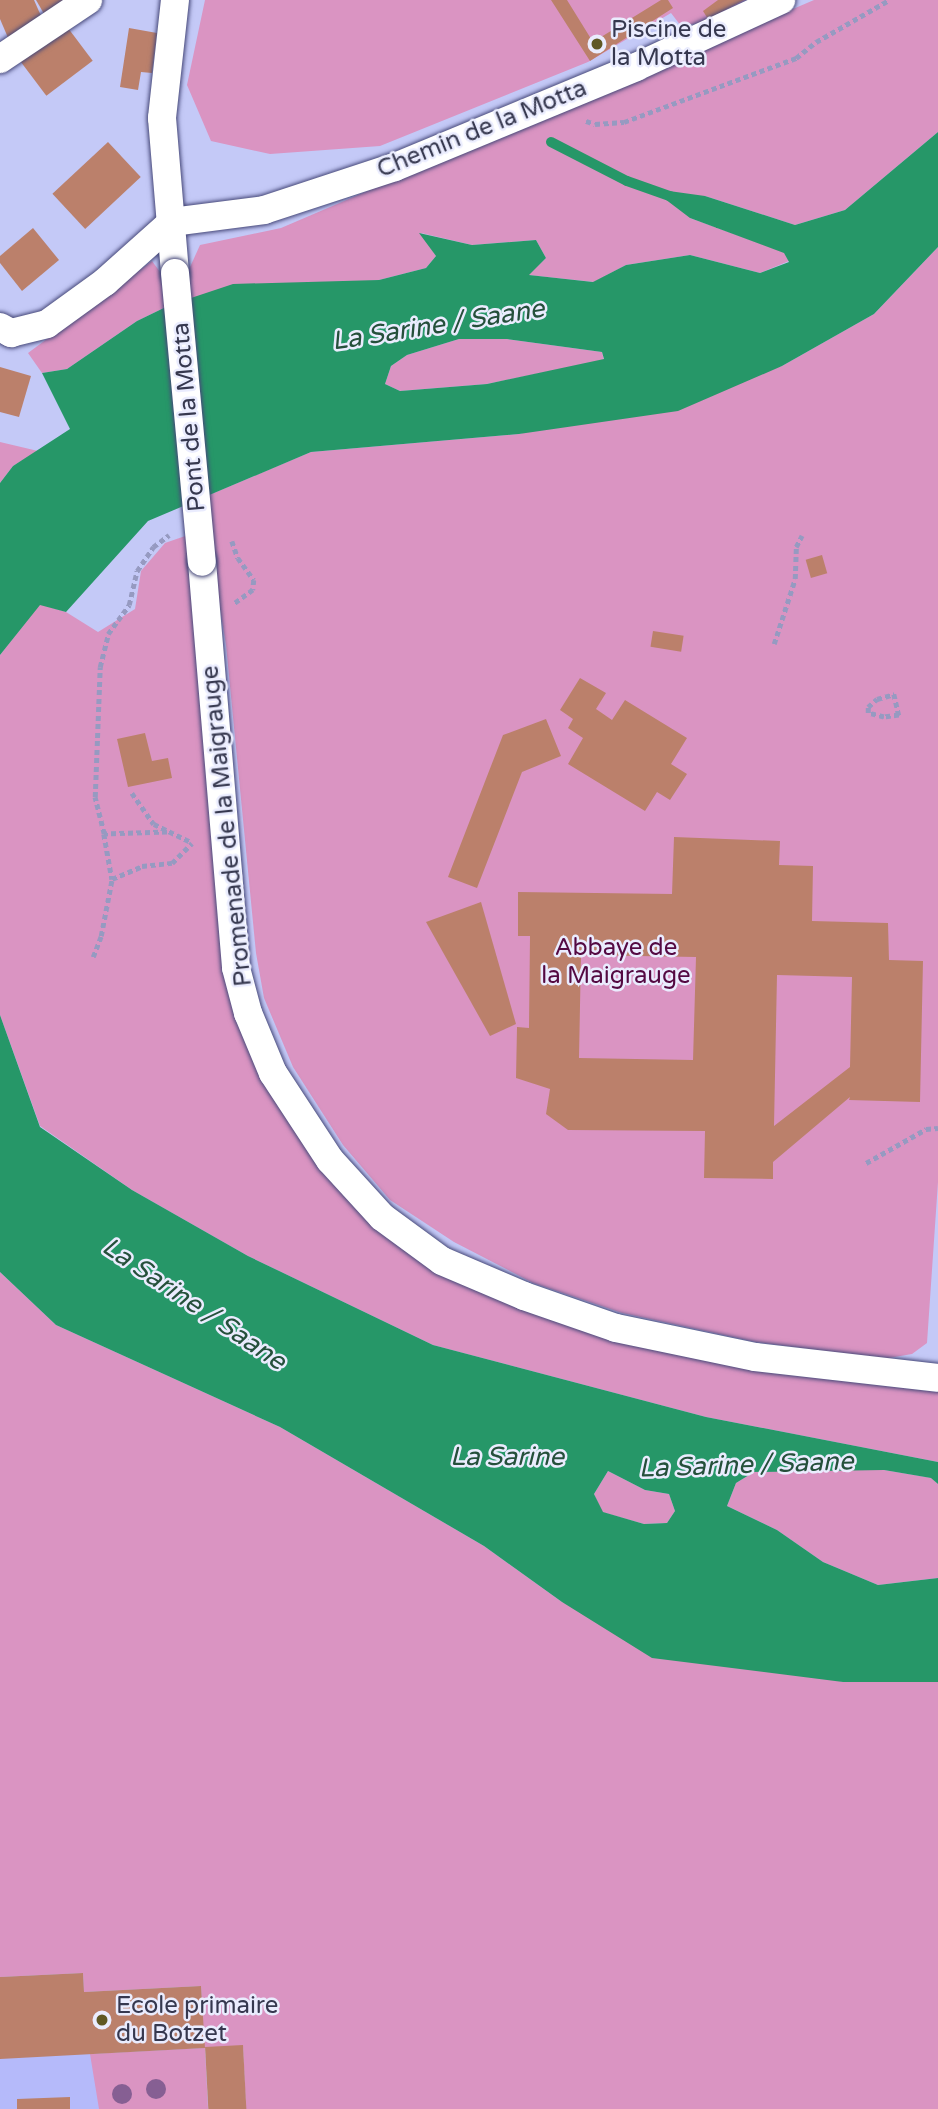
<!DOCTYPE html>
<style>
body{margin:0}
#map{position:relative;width:938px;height:2109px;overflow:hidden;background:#c4c9f7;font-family:"Varela Round",sans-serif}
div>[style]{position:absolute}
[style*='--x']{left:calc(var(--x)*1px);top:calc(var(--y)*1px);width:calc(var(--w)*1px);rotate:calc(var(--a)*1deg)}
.built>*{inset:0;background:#b5bafa}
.green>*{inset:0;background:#da94c2}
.water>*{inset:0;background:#269768}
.stream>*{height:10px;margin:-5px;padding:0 5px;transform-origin:5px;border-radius:5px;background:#269768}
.building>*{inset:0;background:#bb806b;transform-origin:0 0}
.path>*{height:4.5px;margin-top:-2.25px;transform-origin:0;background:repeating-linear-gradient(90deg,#969ac1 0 5px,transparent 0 8.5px)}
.roads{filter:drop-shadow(0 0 2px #464879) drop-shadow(0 0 2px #464879)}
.minor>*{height:28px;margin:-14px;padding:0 14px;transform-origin:14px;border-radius:14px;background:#fff}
.bridges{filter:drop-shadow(0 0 2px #464879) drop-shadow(0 0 2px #464879)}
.minor-bridge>*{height:28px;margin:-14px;padding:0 14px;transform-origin:14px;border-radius:14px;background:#fff}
.trees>*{width:20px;height:20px;margin:-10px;border-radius:50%;background:#865f93}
.dots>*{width:19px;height:19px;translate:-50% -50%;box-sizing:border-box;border:4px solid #eaecfe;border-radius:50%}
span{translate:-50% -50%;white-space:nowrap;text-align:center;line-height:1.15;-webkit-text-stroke:5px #eaecfe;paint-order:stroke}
.poi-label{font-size:24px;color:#36384f}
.left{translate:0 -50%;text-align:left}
.street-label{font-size:24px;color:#36384f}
.park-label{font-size:24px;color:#540942}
.water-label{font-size:26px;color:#25503b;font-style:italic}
</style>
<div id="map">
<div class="built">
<i style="clip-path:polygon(83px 1973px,85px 1992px,201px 1986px,208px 2109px,0 2109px,0 1977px)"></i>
</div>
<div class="green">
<i style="clip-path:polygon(205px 0,746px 0,707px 22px,681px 26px,671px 13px,588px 62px,380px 146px,270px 154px,211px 141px,187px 85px)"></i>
<i style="clip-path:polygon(814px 0,938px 0,938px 132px,845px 210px,795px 225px,705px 196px,690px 218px,784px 252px,789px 261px,760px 273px,690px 255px,626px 265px,594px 282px,528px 275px,546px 258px,536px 240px,472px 245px,421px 233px,436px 256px,426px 268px,379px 280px,186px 301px,186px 276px,200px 245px,281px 228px)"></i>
<i style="clip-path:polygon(938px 247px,938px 1182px,927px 1343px,912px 1354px,883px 1359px,756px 1342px,622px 1313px,533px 1283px,454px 1242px,390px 1200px,343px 1145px,293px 1067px,264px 998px,256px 953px,226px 645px,202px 498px,311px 452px,519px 434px,782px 366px,874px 314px)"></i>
<i style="clip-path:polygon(152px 261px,163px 276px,170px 305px,137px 321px,67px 369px,42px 373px,28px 353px)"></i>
<i style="clip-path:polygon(459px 339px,507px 339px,602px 352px,604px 360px,487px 384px,400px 391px,385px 384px,391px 366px,407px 355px)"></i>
<i style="clip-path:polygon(0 442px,38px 451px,13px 466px,0 483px)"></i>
<i style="clip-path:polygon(191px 534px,264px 1083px,437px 1266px,756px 1371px,938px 1392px,938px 1462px,706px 1417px,433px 1345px,248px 1256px,132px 1190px,40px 1126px,0 1015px,0 655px,40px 604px,66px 612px,98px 632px,135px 609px,141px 571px,165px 543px)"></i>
<i style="clip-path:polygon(0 1272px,56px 1325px,280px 1427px,484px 1546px,562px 1602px,843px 1682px,938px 1682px,938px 2109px,246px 2109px,243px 2046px,205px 2048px,208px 2109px,99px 2109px,90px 2054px,204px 2048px,201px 1986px,84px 1992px,83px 1973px,0 1977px)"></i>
<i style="clip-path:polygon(826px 1469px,884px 1470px,932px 1478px,938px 1484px,938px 1578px,878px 1585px,823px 1562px,777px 1530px,727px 1506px,736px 1483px,754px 1472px)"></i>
<i style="clip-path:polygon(608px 1471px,645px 1490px,669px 1494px,675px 1511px,667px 1523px,644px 1524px,602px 1512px,594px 1494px)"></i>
</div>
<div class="water">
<i style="clip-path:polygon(evenodd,938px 132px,938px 247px,874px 314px,782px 366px,678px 411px,519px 434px,311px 452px,148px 521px,66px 612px,40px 605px,0 655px,0 483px,13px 466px,70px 429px,42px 373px,67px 369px,137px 321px,170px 305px,233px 284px,379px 280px,426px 268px,436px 256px,419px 233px,472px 245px,536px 240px,546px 258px,529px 275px,593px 282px,626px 265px,690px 255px,760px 273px,789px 262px,784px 253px,690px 218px,665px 199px,669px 191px,705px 196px,795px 225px,845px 210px,938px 132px,459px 339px,507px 339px,602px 352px,604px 359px,487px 384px,400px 391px,385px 384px,391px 366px,407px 355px,459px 339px)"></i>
<i style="clip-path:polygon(evenodd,0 1015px,40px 1127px,132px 1190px,248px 1256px,433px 1345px,706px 1417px,938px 1462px,938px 1484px,931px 1478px,884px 1470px,754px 1472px,736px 1483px,727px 1506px,777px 1530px,823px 1562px,878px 1585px,938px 1578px,938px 1682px,843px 1682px,652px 1658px,562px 1602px,484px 1546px,280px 1427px,56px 1325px,0 1272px,0 1015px,608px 1471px,645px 1490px,669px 1494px,675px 1511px,667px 1523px,644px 1524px,603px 1512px,594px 1494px,608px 1471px)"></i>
</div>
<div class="stream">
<i style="--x:551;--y:142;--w:85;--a:27.2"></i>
<i style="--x:627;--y:181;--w:54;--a:19.4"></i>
</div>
<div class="building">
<i style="clip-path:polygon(0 0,34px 0,45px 25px,9px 40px,0 19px)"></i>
<i style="clip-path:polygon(36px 0,79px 0,47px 19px)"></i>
<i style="clip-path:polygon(551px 0,567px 0,593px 42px,661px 0,668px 0,673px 8px,590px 61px)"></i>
<i style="clip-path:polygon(718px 0,744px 0,708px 19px,703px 11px)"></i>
<i style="left:65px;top:24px;width:46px;height:58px;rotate:53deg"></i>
<i style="clip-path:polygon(129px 28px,157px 33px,152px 73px,141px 72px,138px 90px,120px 87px)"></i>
<i style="left:108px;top:142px;width:48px;height:76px;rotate:47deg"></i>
<i style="clip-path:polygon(33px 228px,59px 260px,22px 291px,0 263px,0 256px)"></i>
<i style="clip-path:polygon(0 367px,31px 376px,19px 417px,0 412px)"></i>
<i style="left:822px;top:555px;width:19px;height:17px;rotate:74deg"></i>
<i style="left:653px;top:631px;width:31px;height:16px;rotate:9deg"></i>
<i style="clip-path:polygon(580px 678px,606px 693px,596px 709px,612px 720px,625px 700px,687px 738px,671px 764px,687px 774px,670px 800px,657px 792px,645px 811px,568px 764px,583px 738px,568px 728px,573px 719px,560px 710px)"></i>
<i style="clip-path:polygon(546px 719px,561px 756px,522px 772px,477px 888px,448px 877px,503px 735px)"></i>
<i style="clip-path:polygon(145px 733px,152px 761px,168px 758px,172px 778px,128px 787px,117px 739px)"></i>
<i style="clip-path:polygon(evenodd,674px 837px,780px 841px,779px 865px,813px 866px,812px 921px,888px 923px,889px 960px,923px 961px,920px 1102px,849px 1100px,850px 1097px,773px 1162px,773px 1179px,704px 1178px,705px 1131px,568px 1130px,546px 1114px,550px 1089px,516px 1078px,517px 1027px,529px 1028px,530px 936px,518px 936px,518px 892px,672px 894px,674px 837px,581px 955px,696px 957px,693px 1060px,579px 1058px,581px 955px,674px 837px,777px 975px,852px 977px,850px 1067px,774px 1126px,777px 975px)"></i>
<i style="clip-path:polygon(481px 902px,516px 1024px,490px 1036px,426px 922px)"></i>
<i style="clip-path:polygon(83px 1973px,84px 1992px,201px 1986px,205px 2048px,0 2059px,0 1977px)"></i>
<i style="left:243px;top:2045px;width:64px;height:38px;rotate:87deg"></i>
<i style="clip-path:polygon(70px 2097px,70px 2109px,17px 2109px,17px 2099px)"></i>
</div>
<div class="path">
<i style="--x:586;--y:121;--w:9;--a:18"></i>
<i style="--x:595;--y:124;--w:29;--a:-4"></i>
<i style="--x:624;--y:122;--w:184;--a:-20.4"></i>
<i style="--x:796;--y:58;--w:26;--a:-39"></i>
<i style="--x:816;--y:42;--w:84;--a:-29.9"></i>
<i style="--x:232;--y:541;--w:18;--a:71"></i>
<i style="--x:238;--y:558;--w:27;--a:54"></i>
<i style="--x:254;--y:580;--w:10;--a:96"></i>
<i style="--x:253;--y:590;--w:24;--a:144"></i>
<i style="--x:774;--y:644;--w:68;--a:-72.1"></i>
<i style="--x:795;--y:579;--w:32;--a:-88"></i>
<i style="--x:796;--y:547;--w:13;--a:-63"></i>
<i style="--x:894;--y:694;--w:22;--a:77"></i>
<i style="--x:899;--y:715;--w:15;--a:172"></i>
<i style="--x:884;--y:717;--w:16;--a:-166"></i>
<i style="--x:868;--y:713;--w:6;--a:-90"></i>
<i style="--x:868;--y:707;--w:12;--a:-42"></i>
<i style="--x:877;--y:699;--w:18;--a:-16"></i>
<i style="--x:132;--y:793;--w:38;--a:55"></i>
<i style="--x:154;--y:824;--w:41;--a:25.9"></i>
<i style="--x:167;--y:832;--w:63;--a:178.2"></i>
<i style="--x:104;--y:834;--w:38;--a:-104"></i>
<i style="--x:95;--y:797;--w:130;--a:-87.8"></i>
<i style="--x:100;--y:667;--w:34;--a:-76"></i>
<i style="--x:108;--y:634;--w:36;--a:-54"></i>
<i style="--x:129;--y:605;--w:35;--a:-77"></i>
<i style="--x:137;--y:571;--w:29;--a:-56"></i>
<i style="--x:153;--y:547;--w:20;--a:-37"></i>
<i style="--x:104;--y:834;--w:46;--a:79.9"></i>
<i style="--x:112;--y:879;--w:33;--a:-23"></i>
<i style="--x:142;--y:866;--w:30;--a:-6"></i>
<i style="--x:172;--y:863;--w:28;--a:-45"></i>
<i style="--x:93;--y:957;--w:22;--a:-69"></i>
<i style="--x:101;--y:936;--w:58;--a:-79.1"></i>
<i style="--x:866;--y:1163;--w:69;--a:-29.5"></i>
<i style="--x:926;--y:1129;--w:12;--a:-5"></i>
</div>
<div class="roads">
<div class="minor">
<i style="--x:175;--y:0;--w:119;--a:96.3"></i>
<i style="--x:162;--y:118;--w:156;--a:85.2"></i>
<i style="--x:0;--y:59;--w:106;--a:-33.8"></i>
<i style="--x:172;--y:222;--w:93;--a:-7.4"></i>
<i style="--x:264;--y:210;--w:138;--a:-18.2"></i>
<i style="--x:395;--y:167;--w:261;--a:-22.5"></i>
<i style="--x:636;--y:67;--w:160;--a:-24.8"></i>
<i style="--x:0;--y:327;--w:13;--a:29"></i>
<i style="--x:11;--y:333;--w:37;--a:-14"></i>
<i style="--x:47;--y:324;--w:72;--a:-35.9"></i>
<i style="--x:105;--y:282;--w:90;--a:-41.8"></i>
<i style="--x:202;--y:562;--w:407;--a:85.2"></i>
<i style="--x:236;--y:968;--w:47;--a:75.1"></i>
<i style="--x:248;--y:1013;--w:65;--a:67.4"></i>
<i style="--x:273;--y:1073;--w:104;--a:56.8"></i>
<i style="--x:330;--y:1160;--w:77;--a:47.6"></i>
<i style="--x:382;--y:1217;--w:74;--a:36.3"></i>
<i style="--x:442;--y:1261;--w:89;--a:23.1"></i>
<i style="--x:524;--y:1296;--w:97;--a:19.2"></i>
<i style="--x:616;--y:1328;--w:142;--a:11.8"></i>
<i style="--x:755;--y:1357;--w:184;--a:6.5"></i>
</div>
</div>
<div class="bridges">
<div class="minor-bridge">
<i style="--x:175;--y:273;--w:290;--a:84.7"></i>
</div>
</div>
<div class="trees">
<i style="left:156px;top:2089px"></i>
<i style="left:122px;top:2094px"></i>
</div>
<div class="dots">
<i style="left:597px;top:44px;background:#5f5723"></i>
<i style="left:102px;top:2020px;background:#5f5723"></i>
</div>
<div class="poi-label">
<span class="left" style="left:611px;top:44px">Piscine de<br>la Motta</span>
<span class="left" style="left:116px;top:2020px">Ecole primaire<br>du Botzet</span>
</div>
<div class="street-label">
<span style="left:482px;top:129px;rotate:-22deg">Chemin de la Motta</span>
<span style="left:189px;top:417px;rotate:-95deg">Pont de la Motta</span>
<span style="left:227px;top:826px;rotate:-96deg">Promenade de la Maigrauge</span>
</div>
<div class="park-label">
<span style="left:616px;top:962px">Abbaye de<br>la Maigrauge</span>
</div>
<div class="water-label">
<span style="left:438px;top:325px;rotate:-9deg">La Sarine / Saane</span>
<span style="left:194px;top:1304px;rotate:34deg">La Sarine / Saane</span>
<span style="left:507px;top:1457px">La Sarine</span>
<span style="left:746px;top:1465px;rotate:-2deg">La Sarine / Saane</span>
</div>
</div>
